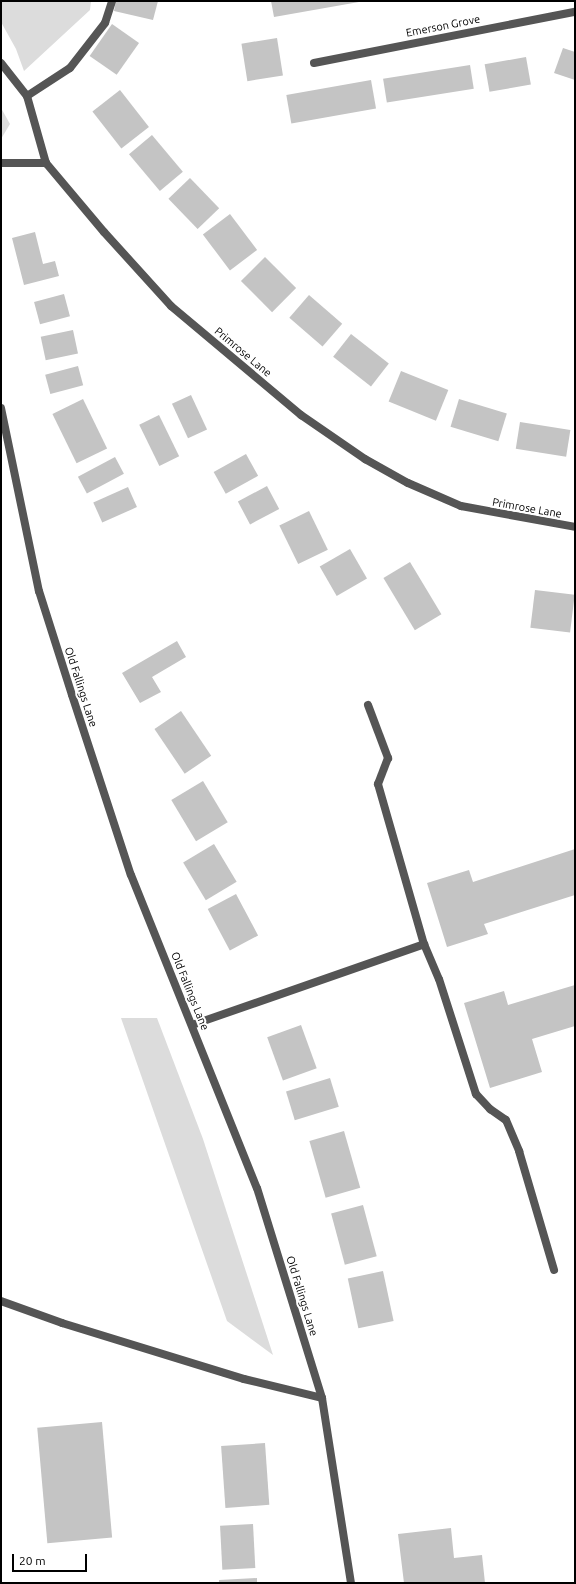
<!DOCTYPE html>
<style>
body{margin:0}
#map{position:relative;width:576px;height:1584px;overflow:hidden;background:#fff;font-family:Ubuntu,sans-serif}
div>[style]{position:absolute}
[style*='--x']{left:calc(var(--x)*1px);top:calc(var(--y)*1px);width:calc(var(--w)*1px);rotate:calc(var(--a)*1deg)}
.green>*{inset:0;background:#dcdcdc}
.building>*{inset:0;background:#c4c4c4;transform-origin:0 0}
.lane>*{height:8px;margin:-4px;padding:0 4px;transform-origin:4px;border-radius:4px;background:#555}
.street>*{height:8px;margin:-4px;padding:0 4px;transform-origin:4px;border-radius:4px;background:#555}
span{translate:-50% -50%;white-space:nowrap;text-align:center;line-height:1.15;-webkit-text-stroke:4px #fff;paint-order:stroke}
.street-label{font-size:11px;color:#000}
.frame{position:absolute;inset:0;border:2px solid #000;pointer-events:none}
.scale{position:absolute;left:12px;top:1554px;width:75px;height:18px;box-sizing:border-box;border:2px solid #000;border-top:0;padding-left:5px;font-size:12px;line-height:14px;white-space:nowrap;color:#000;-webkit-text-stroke:3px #fff;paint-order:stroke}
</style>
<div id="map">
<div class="green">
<i style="clip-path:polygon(1px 1px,91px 1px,90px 10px,24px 71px,16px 49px,1px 22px)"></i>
<i style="clip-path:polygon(1px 108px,10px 124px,1px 139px)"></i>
<i style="clip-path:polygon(121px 1018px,157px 1018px,203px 1139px,273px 1355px,227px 1321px)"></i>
</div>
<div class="building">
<i style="clip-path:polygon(116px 1px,158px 1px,153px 20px,114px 11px)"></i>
<i style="clip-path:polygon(271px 1px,359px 1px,359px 2px,274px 17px)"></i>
<i style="left:112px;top:24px;width:33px;height:39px;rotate:35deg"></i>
<i style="left:277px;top:38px;width:38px;height:36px;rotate:81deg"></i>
<i style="clip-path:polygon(563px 48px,575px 52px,575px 80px,554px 73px)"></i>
<i style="left:526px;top:57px;width:28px;height:42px;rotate:80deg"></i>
<i style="left:470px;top:65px;width:24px;height:88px;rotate:81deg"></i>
<i style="left:371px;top:80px;width:29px;height:86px;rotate:80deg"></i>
<i style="left:120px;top:90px;width:47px;height:35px;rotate:52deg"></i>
<i style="left:152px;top:135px;width:48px;height:30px;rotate:50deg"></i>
<i style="left:190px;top:178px;width:42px;height:30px;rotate:46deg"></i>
<i style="left:230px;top:214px;width:45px;height:34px;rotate:53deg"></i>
<i style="clip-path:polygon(35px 232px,43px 264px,55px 261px,59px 276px,24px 285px,12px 238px)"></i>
<i style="left:265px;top:257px;width:44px;height:34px;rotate:45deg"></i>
<i style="left:64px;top:294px;width:23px;height:31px;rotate:75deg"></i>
<i style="left:309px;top:295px;width:44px;height:30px;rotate:41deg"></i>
<i style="left:73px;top:330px;width:24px;height:33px;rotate:78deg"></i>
<i style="left:351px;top:334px;width:48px;height:29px;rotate:38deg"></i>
<i style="left:78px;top:366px;width:20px;height:34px;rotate:75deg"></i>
<i style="left:401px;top:371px;width:51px;height:33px;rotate:22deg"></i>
<i style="left:191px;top:395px;width:38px;height:21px;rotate:65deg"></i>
<i style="left:83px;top:399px;width:55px;height:34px;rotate:64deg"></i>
<i style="left:459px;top:399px;width:50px;height:29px;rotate:17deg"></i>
<i style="left:159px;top:415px;width:46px;height:22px;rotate:64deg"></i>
<i style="left:520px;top:422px;width:51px;height:27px;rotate:9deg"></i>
<i style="left:246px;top:454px;width:25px;height:37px;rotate:61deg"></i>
<i style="left:115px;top:457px;width:19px;height:42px;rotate:62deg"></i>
<i style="left:267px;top:486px;width:26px;height:33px;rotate:62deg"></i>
<i style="left:128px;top:487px;width:22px;height:38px;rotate:66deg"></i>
<i style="left:309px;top:511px;width:43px;height:33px;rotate:64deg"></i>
<i style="left:350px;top:549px;width:34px;height:35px;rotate:60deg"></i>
<i style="left:410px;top:562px;width:61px;height:31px;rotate:59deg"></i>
<i style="left:535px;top:590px;width:40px;height:38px;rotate:7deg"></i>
<i style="clip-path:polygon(177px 641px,186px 657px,152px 677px,161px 692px,140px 703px,122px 673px)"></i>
<i style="left:181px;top:711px;width:54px;height:32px;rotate:56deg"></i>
<i style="left:203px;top:781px;width:48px;height:37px;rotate:59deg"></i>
<i style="left:214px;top:844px;width:44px;height:36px;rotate:59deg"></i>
<i style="clip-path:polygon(575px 849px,575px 895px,484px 924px,488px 934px,447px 947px,427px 883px,469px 870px,473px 882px)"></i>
<i style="left:236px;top:894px;width:47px;height:32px;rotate:62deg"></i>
<i style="clip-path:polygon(575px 985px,575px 1026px,532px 1039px,542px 1072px,490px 1088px,464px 1003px,504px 991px,508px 1005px)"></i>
<i style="left:301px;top:1025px;width:46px;height:36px;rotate:70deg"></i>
<i style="left:330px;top:1078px;width:30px;height:46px;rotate:73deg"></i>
<i style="left:344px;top:1131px;width:59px;height:36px;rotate:74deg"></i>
<i style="left:363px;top:1205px;width:53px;height:33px;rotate:75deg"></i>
<i style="left:383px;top:1271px;width:51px;height:36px;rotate:78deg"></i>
<i style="left:102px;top:1422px;width:116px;height:65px;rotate:85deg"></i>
<i style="left:265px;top:1443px;width:62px;height:44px;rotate:86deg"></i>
<i style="left:253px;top:1524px;width:44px;height:33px;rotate:87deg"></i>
<i style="clip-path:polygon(451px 1528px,454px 1558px,482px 1555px,485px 1583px,404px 1583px,398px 1534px)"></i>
<i style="clip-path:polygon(257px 1578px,257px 1583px,219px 1583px,219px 1580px)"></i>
</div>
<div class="lane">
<i style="--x:27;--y:96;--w:51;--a:-33.1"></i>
<i style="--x:70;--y:68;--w:57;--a:-52.1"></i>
<i style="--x:105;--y:23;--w:23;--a:-72"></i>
<i style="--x:368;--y:705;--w:57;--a:69.3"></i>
<i style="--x:388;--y:758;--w:28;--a:111"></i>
<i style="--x:378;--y:784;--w:166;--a:74"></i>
<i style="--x:424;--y:944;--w:38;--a:67"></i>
<i style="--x:439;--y:979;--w:121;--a:72.2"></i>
<i style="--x:476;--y:1094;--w:21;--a:47"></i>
<i style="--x:490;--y:1109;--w:19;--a:35"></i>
<i style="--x:506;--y:1120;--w:34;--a:67"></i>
<i style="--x:519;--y:1151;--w:124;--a:73.6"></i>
<i style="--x:192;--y:1025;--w:246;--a:-19.2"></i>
<i style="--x:1;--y:1301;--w:65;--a:19.8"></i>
<i style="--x:62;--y:1323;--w:190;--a:17.1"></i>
<i style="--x:244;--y:1379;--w:80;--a:13.7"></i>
</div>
<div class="street">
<i style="--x:1;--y:63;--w:42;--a:51.8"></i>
<i style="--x:27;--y:96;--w:70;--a:74.2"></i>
<i style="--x:46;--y:163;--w:90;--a:50"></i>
<i style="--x:104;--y:232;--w:100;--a:47.8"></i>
<i style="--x:171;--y:306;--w:170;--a:40"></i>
<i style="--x:301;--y:415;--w:78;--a:34.5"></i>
<i style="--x:365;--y:459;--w:49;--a:29.2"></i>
<i style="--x:408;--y:483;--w:58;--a:23.5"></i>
<i style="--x:461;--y:506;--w:116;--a:10.4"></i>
<i style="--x:314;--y:63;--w:266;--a:-11.1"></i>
<i style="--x:1;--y:163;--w:45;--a:0"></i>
<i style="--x:1;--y:408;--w:187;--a:78.3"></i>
<i style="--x:39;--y:591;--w:109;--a:72.4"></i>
<i style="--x:72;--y:695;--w:189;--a:71.9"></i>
<i style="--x:131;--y:875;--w:337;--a:68.1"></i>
<i style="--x:257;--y:1188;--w:220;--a:72.8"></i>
<i style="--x:322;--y:1398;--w:187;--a:81.1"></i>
</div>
<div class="street-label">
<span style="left:443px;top:26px;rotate:-11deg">Emerson Grove</span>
<span style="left:243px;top:352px;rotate:40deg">Primrose Lane</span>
<span style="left:527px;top:508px;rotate:10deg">Primrose Lane</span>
<span style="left:81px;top:687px;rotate:72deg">Old Fallings Lane</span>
<span style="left:190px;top:991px;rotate:68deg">Old Fallings Lane</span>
<span style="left:302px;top:1296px;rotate:73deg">Old Fallings Lane</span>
</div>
<div class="frame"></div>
<div class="scale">20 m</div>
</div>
